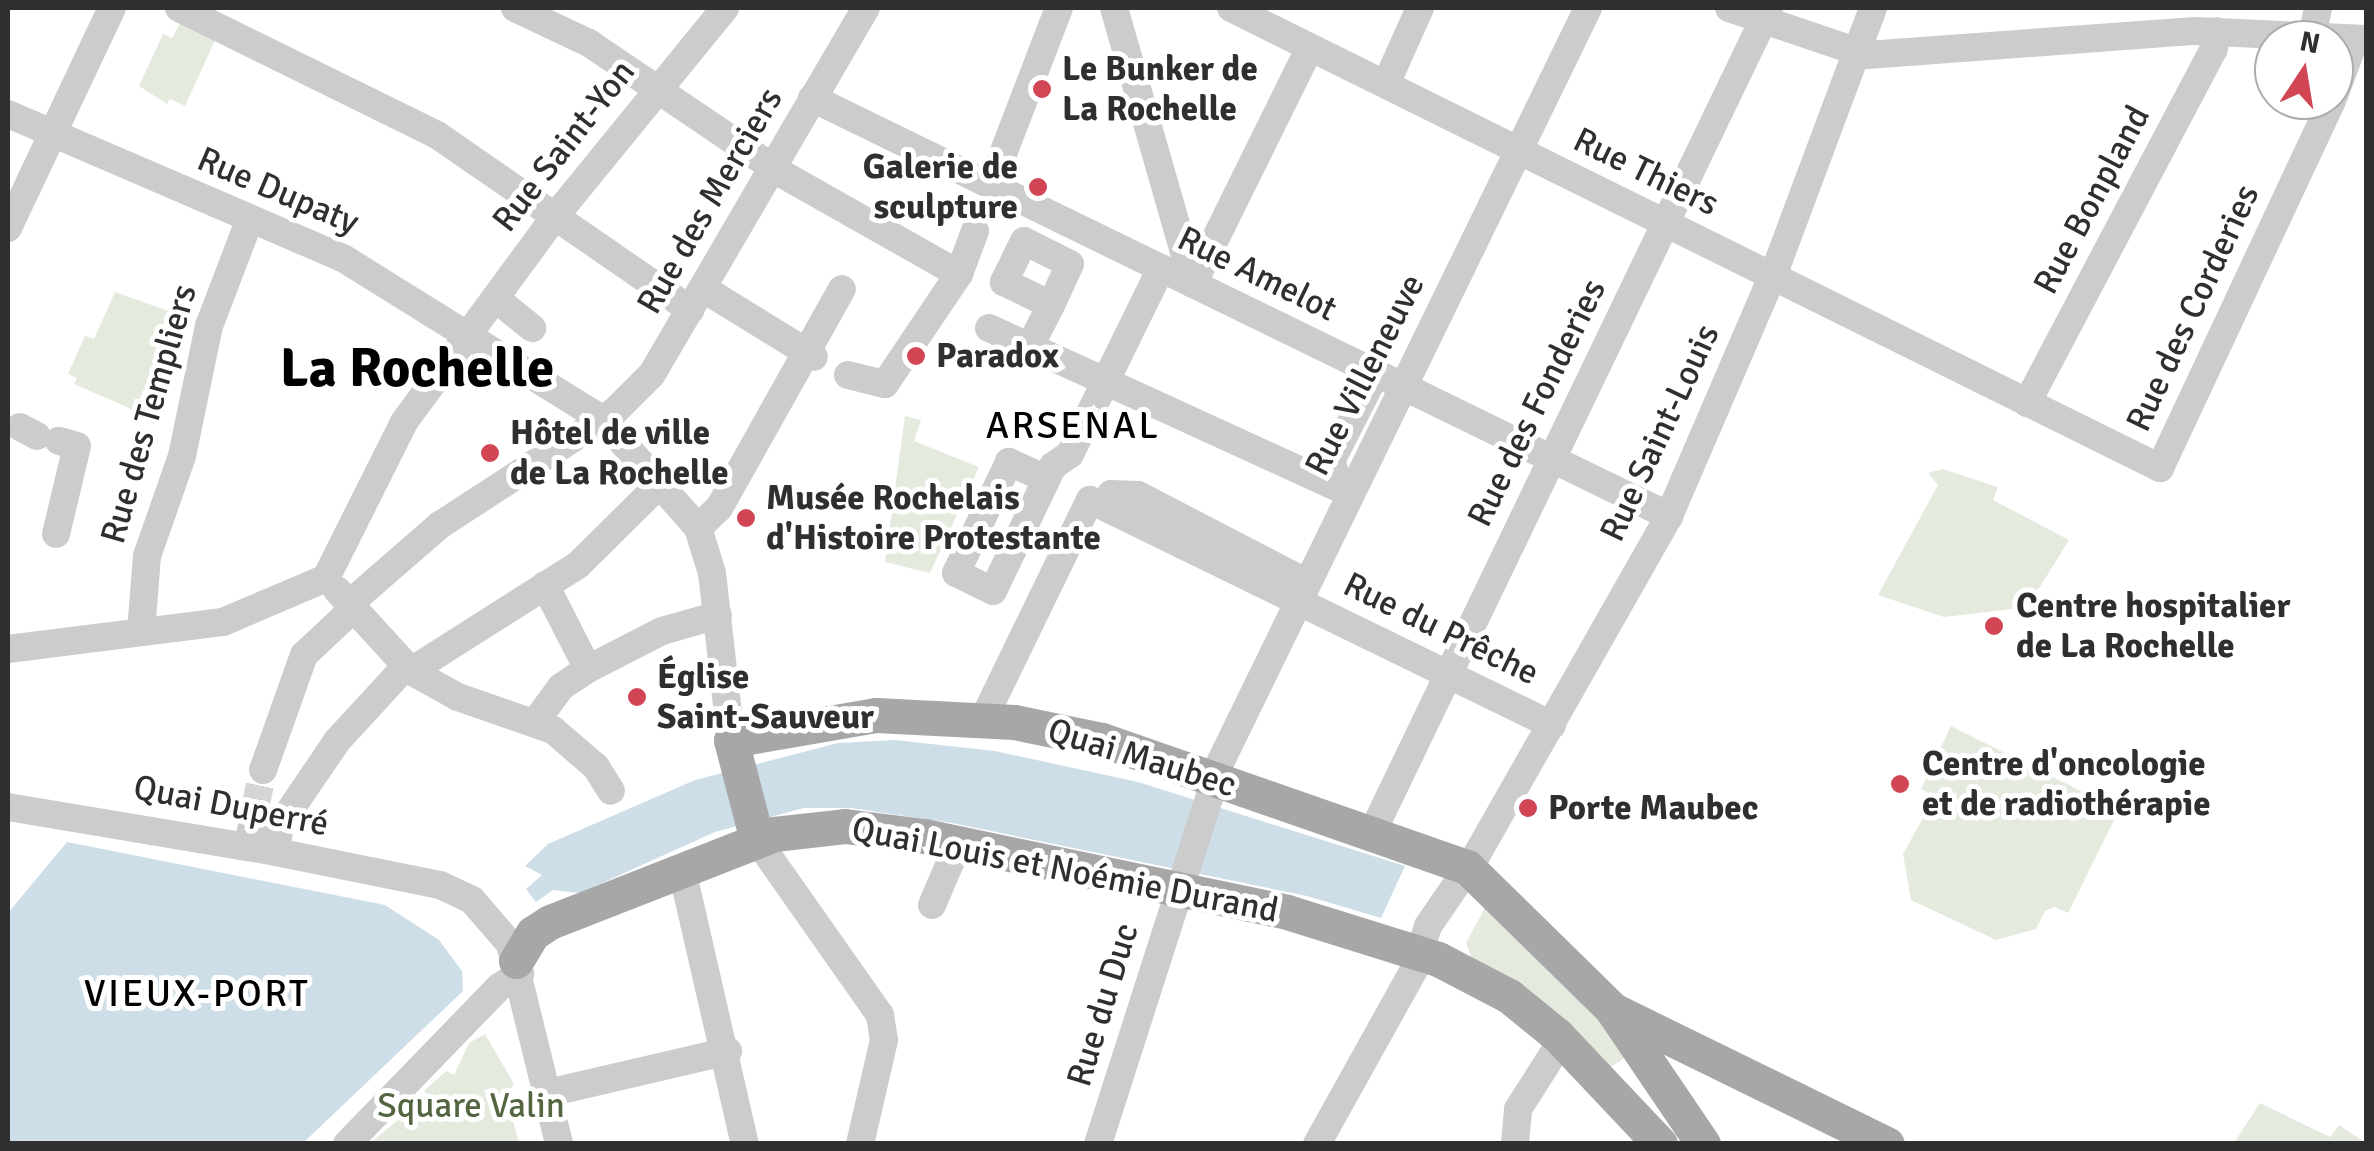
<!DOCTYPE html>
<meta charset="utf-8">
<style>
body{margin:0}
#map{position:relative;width:2374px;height:1151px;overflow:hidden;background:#fff;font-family:Signika,sans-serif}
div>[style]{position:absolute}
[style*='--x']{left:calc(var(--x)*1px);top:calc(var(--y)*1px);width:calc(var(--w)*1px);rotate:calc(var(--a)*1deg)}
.green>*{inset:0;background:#e5eade}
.water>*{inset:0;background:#cddee8}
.minor-tunnel>*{height:28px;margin-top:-14px;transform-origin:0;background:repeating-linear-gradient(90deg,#d5d5d5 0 28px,transparent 0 42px)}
.minor>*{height:28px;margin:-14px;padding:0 14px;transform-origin:14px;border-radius:14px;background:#ccc}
.major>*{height:35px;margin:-17.5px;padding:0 17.5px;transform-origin:17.5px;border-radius:17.5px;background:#a7a7a7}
.dots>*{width:28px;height:28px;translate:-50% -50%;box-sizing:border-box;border:5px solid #fff;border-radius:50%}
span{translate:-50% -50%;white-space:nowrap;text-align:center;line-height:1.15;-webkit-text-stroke:10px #fff;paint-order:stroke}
.poi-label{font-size:35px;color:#2f2f2f;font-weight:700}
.left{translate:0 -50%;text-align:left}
.right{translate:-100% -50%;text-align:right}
.street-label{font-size:35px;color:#2f2f2f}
.park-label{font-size:35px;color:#536641}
.neighbourhood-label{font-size:38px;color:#000;letter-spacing:2.5px}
.town-label{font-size:55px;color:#000;font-weight:700}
.frame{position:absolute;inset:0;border:10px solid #2f2f2f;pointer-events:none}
.north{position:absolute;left:2254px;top:20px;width:100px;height:100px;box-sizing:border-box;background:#fff;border:2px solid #acacac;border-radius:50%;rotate:12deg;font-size:28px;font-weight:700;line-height:40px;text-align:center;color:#2f2f2f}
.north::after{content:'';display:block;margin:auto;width:35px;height:45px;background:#d24554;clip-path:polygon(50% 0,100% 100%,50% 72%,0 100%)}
</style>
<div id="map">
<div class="green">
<i style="clip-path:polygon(182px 20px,217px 36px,185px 106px,170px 99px,167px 104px,139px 86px,163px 34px,172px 38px)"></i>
<i style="clip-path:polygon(115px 292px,174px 313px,150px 392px,143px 390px,136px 411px,74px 384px,77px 378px,68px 374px,85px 336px,94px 339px)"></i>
<i style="clip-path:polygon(905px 416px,921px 420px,914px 441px,979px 467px,930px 573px,885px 562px)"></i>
<i style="clip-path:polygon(1943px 469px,1998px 487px,1993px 500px,2069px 540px,2040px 587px,2012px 609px,1944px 617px,1878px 595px,1938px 485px,1928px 473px)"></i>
<i style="clip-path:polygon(1951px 726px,2119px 810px,2068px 913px,2055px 907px,2045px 911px,2036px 929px,1996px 940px,1911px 900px,1903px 854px,1935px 796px,1921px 789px)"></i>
<i style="clip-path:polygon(1486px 906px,1504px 918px,1631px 1054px,1609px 1068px,1474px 964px,1466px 943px)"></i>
<i style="clip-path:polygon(485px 1034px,514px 1084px,506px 1094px,519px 1143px,370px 1143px,428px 1095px,424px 1091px,446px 1071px,454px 1075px,469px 1043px)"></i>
<i style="clip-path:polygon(2260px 1103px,2330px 1137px,2339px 1125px,2366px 1143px,2234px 1143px)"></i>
</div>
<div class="water">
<i style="clip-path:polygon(895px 740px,995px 751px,1138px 782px,1405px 866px,1381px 918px,1307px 896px,952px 823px,851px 808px,804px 808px,715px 832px,580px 893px,553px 890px,536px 902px,526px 889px,542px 875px,525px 866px,548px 844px,695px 780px,838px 743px)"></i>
<i style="clip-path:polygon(67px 842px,385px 905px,439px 940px,462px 971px,463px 991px,303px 1143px,8px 1143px,8px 913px)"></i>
</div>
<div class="minor-tunnel">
<i style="--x:254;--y:813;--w:44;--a:-78.2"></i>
</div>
<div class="minor">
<i style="--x:179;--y:8;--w:288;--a:26.2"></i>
<i style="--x:437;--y:135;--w:308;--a:34.6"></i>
<i style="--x:515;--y:8;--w:82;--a:25.3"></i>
<i style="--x:589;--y:43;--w:235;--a:34.1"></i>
<i style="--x:784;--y:175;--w:201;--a:29.5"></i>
<i style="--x:1114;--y:8;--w:287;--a:74"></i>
<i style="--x:1231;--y:8;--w:1037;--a:26.34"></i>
<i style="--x:2160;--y:468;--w:406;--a:-64.9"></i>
<i style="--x:1729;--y:8;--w:146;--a:18.8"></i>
<i style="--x:1867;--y:55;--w:329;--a:-4.2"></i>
<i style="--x:2195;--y:31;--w:171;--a:2.7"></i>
<i style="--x:2312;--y:35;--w:28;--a:-77"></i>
<i style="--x:1386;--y:84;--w:83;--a:-65.9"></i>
<i style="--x:2334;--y:96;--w:61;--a:-69.8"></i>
<i style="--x:812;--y:98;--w:954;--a:26"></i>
<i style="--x:8;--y:114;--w:365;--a:23.3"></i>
<i style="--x:343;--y:258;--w:305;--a:31.9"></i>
<i style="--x:602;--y:419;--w:145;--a:48.6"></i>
<i style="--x:698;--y:528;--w:47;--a:72.7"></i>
<i style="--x:712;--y:573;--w:168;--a:83.5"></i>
<i style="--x:991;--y:185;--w:190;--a:-69"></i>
<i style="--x:8;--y:228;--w:243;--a:-64.7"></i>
<i style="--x:1193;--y:284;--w:264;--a:-63.7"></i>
<i style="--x:704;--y:289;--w:129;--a:31.7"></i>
<i style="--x:495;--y:298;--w:48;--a:39"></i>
<i style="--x:989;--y:328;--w:395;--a:24.6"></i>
<i style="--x:1029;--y:348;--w:48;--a:-62.9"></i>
<i style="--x:1051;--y:305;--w:45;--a:-65.1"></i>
<i style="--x:1070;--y:264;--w:51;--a:-153.4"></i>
<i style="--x:1024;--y:241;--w:46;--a:116"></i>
<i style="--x:1004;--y:282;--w:52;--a:26.1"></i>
<i style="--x:848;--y:375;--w:38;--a:14"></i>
<i style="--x:885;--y:384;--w:133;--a:-56.1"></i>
<i style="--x:959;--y:274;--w:46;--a:-69.6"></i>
<i style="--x:2027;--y:403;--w:400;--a:-62.2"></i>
<i style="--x:2214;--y:49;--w:18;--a:-81"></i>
<i style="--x:20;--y:427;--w:19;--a:28"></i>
<i style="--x:1046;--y:479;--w:41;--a:-155.3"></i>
<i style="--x:1009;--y:462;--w:123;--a:115.5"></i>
<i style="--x:956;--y:573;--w:41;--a:25.9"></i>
<i style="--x:993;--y:591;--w:139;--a:-64.4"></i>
<i style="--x:1053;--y:466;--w:21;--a:-35"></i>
<i style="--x:1070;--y:454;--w:207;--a:-63.9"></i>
<i style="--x:1340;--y:488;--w:28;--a:-108"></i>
<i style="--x:1331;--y:461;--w:99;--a:-62.9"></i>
<i style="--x:1109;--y:508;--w:14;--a:-82"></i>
<i style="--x:1111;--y:494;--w:27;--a:2"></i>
<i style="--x:1138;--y:495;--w:187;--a:27.4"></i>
<i style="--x:698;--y:528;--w:29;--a:-44"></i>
<i style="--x:719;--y:508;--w:251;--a:-60.7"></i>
<i style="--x:56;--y:534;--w:90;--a:-76.6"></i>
<i style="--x:77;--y:446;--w:19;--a:-164"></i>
<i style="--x:326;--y:578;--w:174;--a:-63.4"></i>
<i style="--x:404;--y:422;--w:258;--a:-53.7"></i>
<i style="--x:557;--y:214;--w:266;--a:-50.8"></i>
<i style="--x:545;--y:585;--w:94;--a:62.9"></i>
<i style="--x:337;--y:590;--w:110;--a:47.6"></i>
<i style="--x:411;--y:671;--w:54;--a:29"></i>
<i style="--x:458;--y:697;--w:101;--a:19.2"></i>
<i style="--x:553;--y:730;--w:57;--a:40.7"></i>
<i style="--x:596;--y:767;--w:28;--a:58"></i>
<i style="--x:349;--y:604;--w:121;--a:-41"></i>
<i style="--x:440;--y:525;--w:209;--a:-33.1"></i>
<i style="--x:615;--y:411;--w:52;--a:-45"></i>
<i style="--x:652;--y:374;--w:424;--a:-59.7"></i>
<i style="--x:141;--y:632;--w:76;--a:-85.5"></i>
<i style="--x:147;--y:556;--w:106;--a:-70.7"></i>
<i style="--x:182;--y:456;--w:133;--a:-78.3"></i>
<i style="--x:209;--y:326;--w:112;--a:-69.1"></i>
<i style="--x:8;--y:649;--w:217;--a:-7.2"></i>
<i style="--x:223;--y:622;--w:112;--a:-23.1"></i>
<i style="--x:411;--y:671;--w:198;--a:-32.4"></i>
<i style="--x:578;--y:565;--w:118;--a:-44.7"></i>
<i style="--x:536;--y:721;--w:42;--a:-53.7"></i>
<i style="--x:561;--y:687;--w:32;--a:-34"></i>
<i style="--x:588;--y:669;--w:83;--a:-27.2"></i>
<i style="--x:662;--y:631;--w:58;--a:-15.9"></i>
<i style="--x:982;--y:722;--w:247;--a:-64.1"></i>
<i style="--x:1090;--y:500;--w:514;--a:25.97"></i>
<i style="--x:263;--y:770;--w:122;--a:-70.4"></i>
<i style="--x:304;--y:655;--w:67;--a:-43.2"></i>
<i style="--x:8;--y:807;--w:272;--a:9.5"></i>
<i style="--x:276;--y:852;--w:167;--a:11.4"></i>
<i style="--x:440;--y:885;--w:35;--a:25"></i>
<i style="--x:472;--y:900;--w:58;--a:49.2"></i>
<i style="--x:510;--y:944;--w:206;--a:76.2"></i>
<i style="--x:1373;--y:831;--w:913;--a:-64.3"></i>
<i style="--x:757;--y:840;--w:214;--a:54.9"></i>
<i style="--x:880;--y:1015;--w:25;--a:81"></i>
<i style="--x:884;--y:1040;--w:107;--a:103"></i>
<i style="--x:248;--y:847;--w:35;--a:-80"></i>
<i style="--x:276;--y:852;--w:27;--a:-82"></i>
<i style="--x:280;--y:825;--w:102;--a:-55.8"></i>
<i style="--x:337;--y:741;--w:100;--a:-47.4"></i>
<i style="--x:682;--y:870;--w:281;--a:77.1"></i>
<i style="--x:932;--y:905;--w:69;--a:-66.8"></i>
<i style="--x:548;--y:1093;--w:185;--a:-13.1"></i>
<i style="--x:347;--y:1144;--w:219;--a:-45.9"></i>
<i style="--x:499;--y:987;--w:25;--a:-32"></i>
<i style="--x:1098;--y:1144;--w:400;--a:-72.2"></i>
<i style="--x:1220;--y:763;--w:840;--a:-64.01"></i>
<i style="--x:1317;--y:1144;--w:199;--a:-60.9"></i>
<i style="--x:1414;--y:970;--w:46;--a:-72.3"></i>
<i style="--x:1428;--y:926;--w:85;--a:-55.6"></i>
<i style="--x:1476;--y:856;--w:391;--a:-60.4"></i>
<i style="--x:1669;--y:516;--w:273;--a:-66.7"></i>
<i style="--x:1777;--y:265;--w:274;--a:-69.5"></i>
<i style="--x:1515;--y:1144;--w:35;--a:-85"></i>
<i style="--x:1518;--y:1109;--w:82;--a:-57.5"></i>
</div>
<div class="major">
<i style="--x:757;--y:840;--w:103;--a:-104.6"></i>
<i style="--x:731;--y:740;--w:147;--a:-9.8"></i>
<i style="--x:876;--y:715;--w:138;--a:2.9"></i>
<i style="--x:1014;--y:722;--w:90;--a:11.6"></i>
<i style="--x:1102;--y:740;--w:386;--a:19.2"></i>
<i style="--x:1467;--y:867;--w:204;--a:44.4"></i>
<i style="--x:1613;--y:1010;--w:305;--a:26.1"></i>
<i style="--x:516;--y:961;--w:33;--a:-59"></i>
<i style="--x:533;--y:933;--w:20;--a:-33"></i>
<i style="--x:550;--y:922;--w:241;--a:-21.4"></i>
<i style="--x:774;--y:834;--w:71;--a:-6.4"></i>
<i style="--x:845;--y:826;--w:80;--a:7.2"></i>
<i style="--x:924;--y:836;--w:371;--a:11.8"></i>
<i style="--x:1287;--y:912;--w:158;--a:17.3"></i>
<i style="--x:1438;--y:959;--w:80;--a:27.5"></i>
<i style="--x:1509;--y:996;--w:62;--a:39.1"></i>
<i style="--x:1557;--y:1035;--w:150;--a:46.6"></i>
<i style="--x:1613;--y:1011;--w:161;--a:55.9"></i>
</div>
<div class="dots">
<i style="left:1042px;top:89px;background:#d24554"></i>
<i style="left:1038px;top:187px;background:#d24554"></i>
<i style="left:916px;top:356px;background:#d24554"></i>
<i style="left:490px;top:453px;background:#d24554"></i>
<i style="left:746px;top:518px;background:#d24554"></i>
<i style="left:1994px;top:626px;background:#d24554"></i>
<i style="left:637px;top:697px;background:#d24554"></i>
<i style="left:1900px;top:784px;background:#d24554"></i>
<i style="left:1528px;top:808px;background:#d24554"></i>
</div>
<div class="poi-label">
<span class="left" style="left:1062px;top:89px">Le Bunker de<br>La Rochelle</span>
<span class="right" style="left:1018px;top:187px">Galerie de<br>sculpture</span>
<span class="left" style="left:936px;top:356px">Paradox</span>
<span class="left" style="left:510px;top:453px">Hôtel de ville<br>de La Rochelle</span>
<span class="left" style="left:766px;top:518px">Musée Rochelais<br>d'Histoire Protestante</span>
<span class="left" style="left:2016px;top:626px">Centre hospitalier<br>de La Rochelle</span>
<span class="left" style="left:657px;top:697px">Église<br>Saint-Sauveur</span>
<span class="left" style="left:1922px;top:784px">Centre d'oncologie<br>et de radiothérapie</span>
<span class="left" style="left:1548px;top:808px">Porte Maubec</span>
</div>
<div class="street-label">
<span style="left:564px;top:146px;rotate:-52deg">Rue Saint-Yon</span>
<span style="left:1646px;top:172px;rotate:26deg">Rue Thiers</span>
<span style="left:278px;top:191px;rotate:23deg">Rue Dupaty</span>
<span style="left:2092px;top:200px;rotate:-62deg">Rue Bonpland</span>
<span style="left:710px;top:201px;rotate:-60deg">Rue des Merciers</span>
<span style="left:1257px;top:274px;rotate:26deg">Rue Amelot</span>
<span style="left:2193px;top:308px;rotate:-65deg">Rue des Corderies</span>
<span style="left:1365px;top:375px;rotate:-63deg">Rue Villeneuve</span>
<span style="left:1537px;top:403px;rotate:-64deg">Rue des Fonderies</span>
<span style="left:149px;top:414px;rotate:-74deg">Rue des Templiers</span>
<span style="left:1660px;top:433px;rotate:-65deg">Rue Saint-Louis</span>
<span style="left:1441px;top:629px;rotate:26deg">Rue du Prêche</span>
<span style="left:1142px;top:758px;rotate:17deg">Quai Maubec</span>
<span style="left:231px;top:806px;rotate:11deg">Quai Duperré</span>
<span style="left:1065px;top:870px;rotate:11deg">Quai Louis et Noémie Durand</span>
<span style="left:1103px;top:1005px;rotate:-73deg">Rue du Duc</span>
</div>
<div class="park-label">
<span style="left:471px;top:1106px">Square Valin</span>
</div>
<div class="neighbourhood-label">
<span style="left:1073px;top:426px">ARSENAL</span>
<span style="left:197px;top:994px">VIEUX-PORT</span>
</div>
<div class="town-label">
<span style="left:417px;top:369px">La Rochelle</span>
</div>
<div class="frame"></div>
<div class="north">N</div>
</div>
